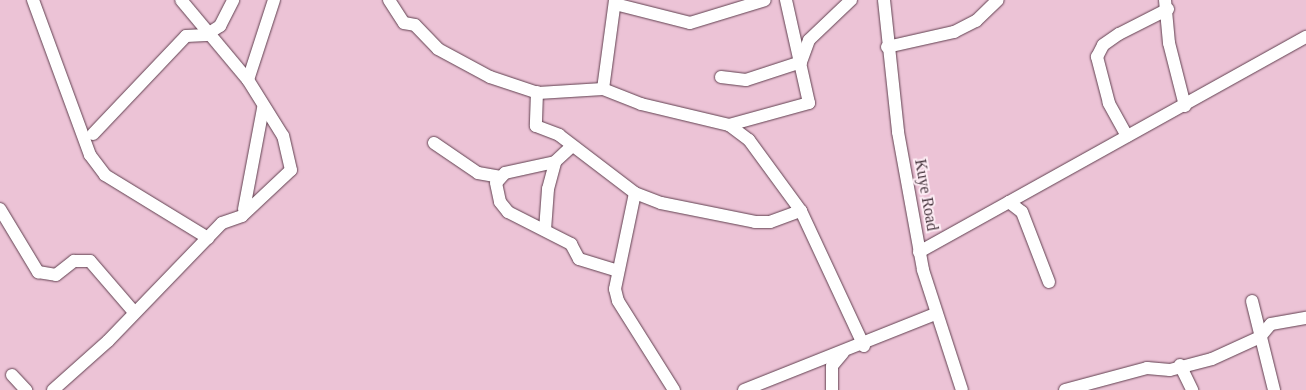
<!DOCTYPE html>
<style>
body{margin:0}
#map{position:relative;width:1306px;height:390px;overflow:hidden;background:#ecc3d6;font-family:"Times New Roman",serif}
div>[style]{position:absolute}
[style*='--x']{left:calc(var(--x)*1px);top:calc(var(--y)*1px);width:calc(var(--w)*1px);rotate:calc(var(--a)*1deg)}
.roads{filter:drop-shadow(0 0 1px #614050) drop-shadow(0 0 1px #614050)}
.minor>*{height:12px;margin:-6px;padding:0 6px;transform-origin:6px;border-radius:6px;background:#fff}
span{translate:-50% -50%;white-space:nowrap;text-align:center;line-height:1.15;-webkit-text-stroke:4px #fdecf4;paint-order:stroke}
.street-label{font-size:16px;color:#46353d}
</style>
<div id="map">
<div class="roads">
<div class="minor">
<i style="--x:33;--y:0;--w:165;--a:69.8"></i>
<i style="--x:90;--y:155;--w:25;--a:53"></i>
<i style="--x:105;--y:175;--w:121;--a:31.5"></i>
<i style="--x:389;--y:0;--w:27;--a:57"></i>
<i style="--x:404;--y:23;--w:11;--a:10"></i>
<i style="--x:415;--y:25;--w:33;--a:46"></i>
<i style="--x:438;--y:49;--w:59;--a:28.3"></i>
<i style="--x:490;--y:77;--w:51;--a:18.4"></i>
<i style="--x:538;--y:93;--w:65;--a:-3.5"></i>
<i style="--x:603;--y:89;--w:41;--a:21.5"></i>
<i style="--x:641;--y:104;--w:90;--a:13.4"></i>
<i style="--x:729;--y:125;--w:25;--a:37"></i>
<i style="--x:749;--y:140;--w:88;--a:53.8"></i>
<i style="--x:801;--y:211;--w:149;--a:65"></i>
<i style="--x:884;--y:0;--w:133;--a:83.9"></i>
<i style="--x:898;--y:132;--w:140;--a:79.7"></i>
<i style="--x:923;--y:270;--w:126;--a:72"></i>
<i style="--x:1165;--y:0;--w:43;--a:84.7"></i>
<i style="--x:1169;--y:43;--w:65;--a:75.7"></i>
<i style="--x:615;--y:4;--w:77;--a:14.2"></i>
<i style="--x:690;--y:23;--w:78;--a:-17"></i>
<i style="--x:887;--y:47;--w:69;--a:-12.6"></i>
<i style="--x:954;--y:32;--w:25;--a:-27"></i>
<i style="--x:976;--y:21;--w:30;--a:-44"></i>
<i style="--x:721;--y:77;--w:25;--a:7"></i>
<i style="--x:746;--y:80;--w:58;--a:-18.1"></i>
<i style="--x:801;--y:62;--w:23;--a:-70"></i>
<i style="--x:809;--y:40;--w:58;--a:-43.6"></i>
<i style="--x:248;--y:80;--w:84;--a:-72"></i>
<i style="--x:603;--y:89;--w:90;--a:-82.3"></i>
<i style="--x:537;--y:92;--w:34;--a:92"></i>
<i style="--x:536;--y:126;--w:25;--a:21"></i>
<i style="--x:559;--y:135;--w:96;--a:37.3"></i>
<i style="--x:635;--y:193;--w:28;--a:21"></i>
<i style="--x:661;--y:203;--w:96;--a:11.4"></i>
<i style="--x:755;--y:222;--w:15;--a:0"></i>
<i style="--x:770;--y:222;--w:33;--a:-20"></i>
<i style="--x:729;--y:125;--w:83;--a:-15.4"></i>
<i style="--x:809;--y:103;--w:106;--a:-102.6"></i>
<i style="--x:93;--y:134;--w:135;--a:-46.5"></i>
<i style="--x:186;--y:36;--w:20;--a:-3"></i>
<i style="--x:206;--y:35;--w:17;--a:-33"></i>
<i style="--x:220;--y:26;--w:29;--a:-63"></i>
<i style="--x:1127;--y:136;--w:38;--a:-119"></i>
<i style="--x:1109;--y:103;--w:48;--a:-104.6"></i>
<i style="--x:1097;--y:57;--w:13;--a:-63"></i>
<i style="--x:1103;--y:45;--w:19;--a:-35"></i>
<i style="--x:1119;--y:34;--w:55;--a:-27"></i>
<i style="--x:434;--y:143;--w:53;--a:34.3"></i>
<i style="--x:478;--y:173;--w:23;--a:10"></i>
<i style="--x:572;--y:146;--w:23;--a:137"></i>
<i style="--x:555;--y:162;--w:51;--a:167.6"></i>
<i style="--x:505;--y:173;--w:13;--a:132"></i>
<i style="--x:496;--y:183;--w:19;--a:78"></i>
<i style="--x:500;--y:202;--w:13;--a:51"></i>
<i style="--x:508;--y:212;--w:71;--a:26.9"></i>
<i style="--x:571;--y:244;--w:17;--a:62"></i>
<i style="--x:579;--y:259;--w:41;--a:17.1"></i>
<i style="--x:635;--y:193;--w:98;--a:101.8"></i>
<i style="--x:615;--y:289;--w:12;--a:76"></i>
<i style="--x:618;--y:301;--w:105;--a:57.8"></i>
<i style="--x:1009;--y:202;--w:340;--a:-29.1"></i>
<i style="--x:0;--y:209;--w:74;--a:58.9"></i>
<i style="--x:38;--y:272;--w:18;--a:9"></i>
<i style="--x:56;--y:275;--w:23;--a:-38"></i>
<i style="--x:74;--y:261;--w:16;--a:0"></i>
<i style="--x:90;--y:261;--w:67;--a:49.2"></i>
<i style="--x:244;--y:209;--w:103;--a:-79.3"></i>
<i style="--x:545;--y:230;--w:41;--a:-85.8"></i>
<i style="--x:548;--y:189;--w:28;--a:-75"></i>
<i style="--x:919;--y:252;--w:103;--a:-29.1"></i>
<i style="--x:1009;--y:202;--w:16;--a:38"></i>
<i style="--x:1022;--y:212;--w:75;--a:68.9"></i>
<i style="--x:1252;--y:301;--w:92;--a:76.1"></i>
<i style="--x:1180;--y:365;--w:28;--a:64"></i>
<i style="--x:12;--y:375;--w:21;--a:47"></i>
<i style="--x:53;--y:390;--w:74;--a:-41.7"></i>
<i style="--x:108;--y:341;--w:164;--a:-46"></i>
<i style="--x:222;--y:223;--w:21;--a:-19"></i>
<i style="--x:242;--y:216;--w:67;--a:-43.2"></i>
<i style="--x:291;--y:170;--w:35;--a:-103"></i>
<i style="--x:283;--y:136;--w:66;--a:-122"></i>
<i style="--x:248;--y:80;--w:104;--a:-129.9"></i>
<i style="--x:744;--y:390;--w:206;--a:-21.7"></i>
<i style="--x:832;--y:390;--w:24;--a:-90"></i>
<i style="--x:832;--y:366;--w:17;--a:-50"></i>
<i style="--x:1065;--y:390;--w:85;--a:-15"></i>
<i style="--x:1147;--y:368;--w:23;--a:5"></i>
<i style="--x:1170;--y:370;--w:43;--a:-14.7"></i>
<i style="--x:1212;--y:359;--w:53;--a:-24.6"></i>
<i style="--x:1260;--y:337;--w:17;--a:-50"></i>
<i style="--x:1271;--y:324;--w:36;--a:-10"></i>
</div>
</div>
<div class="street-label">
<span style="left:926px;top:195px;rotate:80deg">Kuye Road</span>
</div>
</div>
